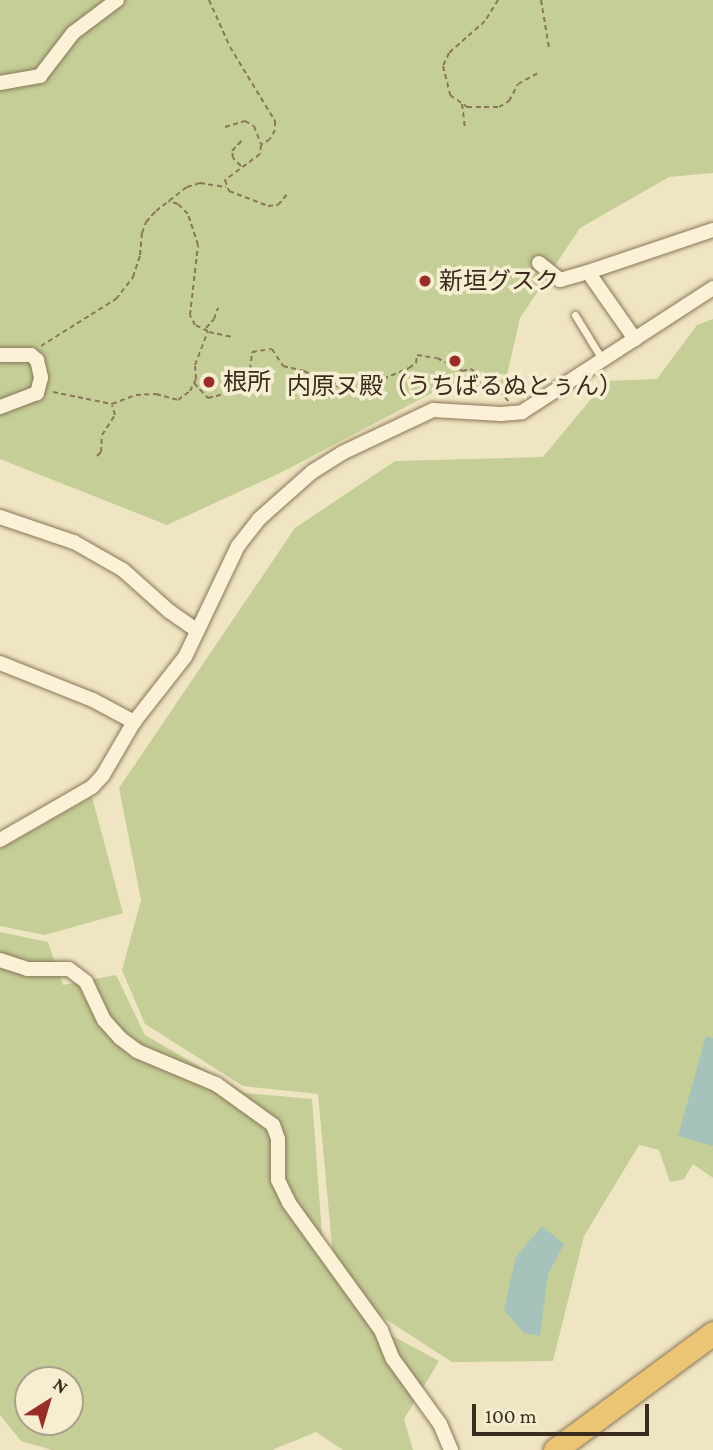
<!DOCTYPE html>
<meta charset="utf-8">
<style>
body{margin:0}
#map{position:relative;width:713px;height:1450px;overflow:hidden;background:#efe5c2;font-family:"Crimson Pro","Noto Sans JP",serif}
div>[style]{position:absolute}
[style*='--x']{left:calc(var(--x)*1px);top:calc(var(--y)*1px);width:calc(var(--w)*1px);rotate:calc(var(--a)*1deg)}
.green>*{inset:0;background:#c4ce96}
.water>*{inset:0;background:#a5c2bb}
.path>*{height:2px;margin-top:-1px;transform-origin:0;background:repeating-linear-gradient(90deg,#8a7659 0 5px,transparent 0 8.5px)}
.roads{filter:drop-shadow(0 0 2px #8a7659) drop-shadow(0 0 2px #8a7659)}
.service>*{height:7px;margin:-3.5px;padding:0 3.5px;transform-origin:3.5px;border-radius:3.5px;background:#faf1d6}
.minor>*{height:14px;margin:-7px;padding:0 7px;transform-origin:7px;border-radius:7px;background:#faf1d6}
.trunk>*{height:23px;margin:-11.5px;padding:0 11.5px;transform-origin:11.5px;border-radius:11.5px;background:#ebc474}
.dots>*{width:19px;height:19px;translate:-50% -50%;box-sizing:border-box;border:4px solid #f7eed2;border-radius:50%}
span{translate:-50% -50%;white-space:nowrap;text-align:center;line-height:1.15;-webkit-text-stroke:7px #f7eed2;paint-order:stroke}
.poi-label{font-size:24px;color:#392c1d}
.left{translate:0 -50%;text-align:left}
.north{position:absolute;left:14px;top:1366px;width:70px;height:70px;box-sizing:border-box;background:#f7eed2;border:2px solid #aba08a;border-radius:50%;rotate:37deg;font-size:19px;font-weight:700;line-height:28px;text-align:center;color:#392c1d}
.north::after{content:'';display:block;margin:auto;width:24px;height:32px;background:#9b2c27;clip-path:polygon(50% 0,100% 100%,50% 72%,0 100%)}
.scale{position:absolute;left:472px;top:1404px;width:177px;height:32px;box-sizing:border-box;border:4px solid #392c1d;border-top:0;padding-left:9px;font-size:21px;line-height:24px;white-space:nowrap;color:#392c1d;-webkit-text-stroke:5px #f7eed2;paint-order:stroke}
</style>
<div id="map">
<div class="green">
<i style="clip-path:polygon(0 0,713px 0,713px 173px,669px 177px,580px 228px,520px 318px,504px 388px,434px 392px,280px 473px,167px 525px,0 459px)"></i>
<i style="clip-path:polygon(713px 319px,713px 1178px,693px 1164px,684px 1179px,670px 1182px,659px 1150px,639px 1145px,584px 1236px,553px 1361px,452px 1362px,373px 1311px,333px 1256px,318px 1094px,243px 1086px,145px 1024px,122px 970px,141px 900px,119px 788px,295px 528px,395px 461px,543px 457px,606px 381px,657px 379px,697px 325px)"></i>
<i style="clip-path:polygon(92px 797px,123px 913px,45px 935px,0 926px,0 849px)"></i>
<i style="clip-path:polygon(evenodd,0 932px,48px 942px,63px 985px,116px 975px,145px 1035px,245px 1093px,312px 1099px,324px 1261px,391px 1335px,439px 1361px,404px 1419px,413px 1450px,343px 1450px,316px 1432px,272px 1450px,52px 1450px,21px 1441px,0 1415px,0 932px,28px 1380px,70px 1380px,70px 1422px,28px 1422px,28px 1380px)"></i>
</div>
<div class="water">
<i style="clip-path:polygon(706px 1036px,713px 1038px,713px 1146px,678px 1136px)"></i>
<i style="clip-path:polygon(542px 1226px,564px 1244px,548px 1274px,540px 1336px,524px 1333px,504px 1310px,516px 1257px)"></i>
</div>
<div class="path">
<i style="--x:209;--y:0;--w:51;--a:65.9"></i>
<i style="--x:230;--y:47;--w:87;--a:58.7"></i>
<i style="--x:275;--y:121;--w:9;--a:90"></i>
<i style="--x:275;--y:130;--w:10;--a:119"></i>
<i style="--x:270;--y:139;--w:11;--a:146"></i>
<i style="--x:261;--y:145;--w:9;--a:96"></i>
<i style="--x:260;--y:154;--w:44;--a:143.4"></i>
<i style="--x:225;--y:180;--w:12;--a:70"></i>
<i style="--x:229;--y:191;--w:42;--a:21"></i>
<i style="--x:268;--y:206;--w:10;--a:-6"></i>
<i style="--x:278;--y:205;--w:16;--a:-50"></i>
<i style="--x:498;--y:0;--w:25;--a:122"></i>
<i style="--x:485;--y:21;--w:48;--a:138.4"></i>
<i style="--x:449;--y:53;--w:14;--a:115"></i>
<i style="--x:443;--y:66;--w:30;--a:76"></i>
<i style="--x:450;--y:95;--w:21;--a:35"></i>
<i style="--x:467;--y:107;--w:32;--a:0"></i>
<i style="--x:499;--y:107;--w:12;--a:-31"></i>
<i style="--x:509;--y:101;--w:19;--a:-62"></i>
<i style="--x:518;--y:84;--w:23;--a:-29"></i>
<i style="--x:541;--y:0;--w:49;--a:80.5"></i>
<i style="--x:462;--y:104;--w:25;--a:83"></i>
<i style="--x:225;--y:127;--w:21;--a:-17"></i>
<i style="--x:245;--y:121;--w:10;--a:29"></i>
<i style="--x:254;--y:126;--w:19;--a:69"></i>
<i style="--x:241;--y:166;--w:11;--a:-135"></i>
<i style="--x:233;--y:158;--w:7;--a:-98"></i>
<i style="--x:232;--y:151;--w:16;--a:-47"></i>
<i style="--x:206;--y:328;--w:12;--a:-48"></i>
<i style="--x:214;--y:319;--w:12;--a:-70"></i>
<i style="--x:209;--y:332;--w:24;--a:12"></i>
<i style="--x:41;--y:346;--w:89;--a:-32.1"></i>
<i style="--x:116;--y:299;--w:28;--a:-52"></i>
<i style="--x:133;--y:277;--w:23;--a:-72"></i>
<i style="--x:140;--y:255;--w:22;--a:-85"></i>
<i style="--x:142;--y:233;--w:12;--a:-70"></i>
<i style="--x:146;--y:222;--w:15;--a:-48"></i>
<i style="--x:156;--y:211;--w:39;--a:-38"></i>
<i style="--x:187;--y:187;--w:14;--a:-17"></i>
<i style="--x:200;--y:183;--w:26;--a:9"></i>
<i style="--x:194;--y:383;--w:21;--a:47"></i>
<i style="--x:208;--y:398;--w:29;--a:-14"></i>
<i style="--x:236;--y:391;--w:9;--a:-63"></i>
<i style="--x:240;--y:383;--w:10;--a:-29"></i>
<i style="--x:249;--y:378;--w:26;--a:-83"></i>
<i style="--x:252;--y:352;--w:20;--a:-9"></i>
<i style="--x:272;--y:349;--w:20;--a:57"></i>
<i style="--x:283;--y:366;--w:22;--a:13"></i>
<i style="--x:304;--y:371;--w:19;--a:25"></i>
<i style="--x:321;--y:379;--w:7;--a:-8"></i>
<i style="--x:328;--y:378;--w:18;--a:41"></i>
<i style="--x:342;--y:390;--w:10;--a:11"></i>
<i style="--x:352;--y:392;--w:62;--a:-22.8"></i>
<i style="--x:409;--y:368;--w:9;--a:-36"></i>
<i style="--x:416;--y:363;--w:8;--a:-83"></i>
<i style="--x:417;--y:355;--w:20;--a:9"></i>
<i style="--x:437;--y:358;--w:28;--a:27"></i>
<i style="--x:462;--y:371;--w:9;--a:-13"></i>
<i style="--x:471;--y:369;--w:36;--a:37"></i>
<i style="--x:500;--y:391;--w:13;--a:51"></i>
<i style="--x:53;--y:392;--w:60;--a:11.5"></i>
<i style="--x:112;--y:404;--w:26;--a:-21"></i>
<i style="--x:136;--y:395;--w:20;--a:-3"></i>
<i style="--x:156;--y:394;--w:23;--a:15"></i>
<i style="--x:178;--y:400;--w:15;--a:-37"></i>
<i style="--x:190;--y:391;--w:13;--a:-63"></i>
<i style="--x:196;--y:379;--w:14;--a:-94"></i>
<i style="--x:195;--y:365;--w:36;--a:-69"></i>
<i style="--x:208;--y:331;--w:14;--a:-155"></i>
<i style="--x:195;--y:325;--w:11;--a:-117"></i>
<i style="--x:190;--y:315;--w:70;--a:-83.5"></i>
<i style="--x:198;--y:245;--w:33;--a:-108"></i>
<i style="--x:188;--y:214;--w:14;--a:-135"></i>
<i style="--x:178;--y:204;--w:10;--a:-163"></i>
<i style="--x:97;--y:456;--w:6;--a:-45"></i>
<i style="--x:101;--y:452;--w:17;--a:-87"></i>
<i style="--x:102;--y:435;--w:24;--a:-57"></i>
<i style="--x:115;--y:415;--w:10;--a:-107"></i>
</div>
<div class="roads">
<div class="service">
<i style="--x:575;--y:315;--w:52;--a:58.5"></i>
</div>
<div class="minor">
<i style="--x:0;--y:83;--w:41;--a:-9.9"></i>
<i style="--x:40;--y:76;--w:54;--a:-52.5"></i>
<i style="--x:73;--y:33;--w:55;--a:-36.9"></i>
<i style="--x:539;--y:263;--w:27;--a:39"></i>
<i style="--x:560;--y:280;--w:29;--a:-16"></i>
<i style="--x:588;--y:272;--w:82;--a:55"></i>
<i style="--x:588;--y:272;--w:132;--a:-18.6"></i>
<i style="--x:0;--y:355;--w:31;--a:0"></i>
<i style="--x:31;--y:355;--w:8;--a:40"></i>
<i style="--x:37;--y:360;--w:18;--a:77"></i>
<i style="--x:41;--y:378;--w:16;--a:105"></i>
<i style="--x:37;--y:393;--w:40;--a:159"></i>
<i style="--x:0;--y:517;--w:78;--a:18.7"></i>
<i style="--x:74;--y:542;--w:56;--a:29.7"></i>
<i style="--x:123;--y:570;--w:62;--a:41.7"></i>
<i style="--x:169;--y:611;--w:35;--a:35"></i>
<i style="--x:0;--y:663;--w:100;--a:21.7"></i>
<i style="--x:93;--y:700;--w:47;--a:28.2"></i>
<i style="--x:0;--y:840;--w:106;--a:-29.9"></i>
<i style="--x:92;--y:787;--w:16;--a:-47"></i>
<i style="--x:103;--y:775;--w:61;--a:-59.7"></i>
<i style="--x:134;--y:722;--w:83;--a:-51.9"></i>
<i style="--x:185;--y:657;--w:123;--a:-64.5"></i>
<i style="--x:238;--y:546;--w:34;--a:-52"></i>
<i style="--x:259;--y:519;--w:71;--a:-41.6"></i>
<i style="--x:312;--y:472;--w:36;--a:-32"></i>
<i style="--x:342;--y:453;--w:101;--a:-25.3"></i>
<i style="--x:433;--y:410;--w:68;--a:3.4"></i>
<i style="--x:501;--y:414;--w:21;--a:-5"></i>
<i style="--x:522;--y:412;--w:228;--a:-33"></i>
<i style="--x:0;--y:960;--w:28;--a:18"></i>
<i style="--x:27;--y:969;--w:42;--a:0"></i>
<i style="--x:69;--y:969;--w:21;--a:37"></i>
<i style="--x:86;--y:982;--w:42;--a:64.7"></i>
<i style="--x:104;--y:1020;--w:24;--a:48"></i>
<i style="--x:120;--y:1038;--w:21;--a:37"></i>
<i style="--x:137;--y:1051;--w:86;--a:22.7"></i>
<i style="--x:216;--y:1084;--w:70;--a:35.7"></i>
<i style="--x:273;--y:1125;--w:15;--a:70"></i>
<i style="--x:278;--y:1139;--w:41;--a:90"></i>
<i style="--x:278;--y:1180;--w:25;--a:64"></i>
<i style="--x:289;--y:1203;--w:157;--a:54.1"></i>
<i style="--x:381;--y:1330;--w:31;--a:68"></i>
<i style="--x:393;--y:1359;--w:80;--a:54.1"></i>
<i style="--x:440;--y:1424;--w:28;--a:67"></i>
</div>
<div class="trunk">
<i style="--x:555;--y:1450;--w:197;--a:-36.5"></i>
</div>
</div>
<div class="dots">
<i style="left:425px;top:281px;background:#9b2c27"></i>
<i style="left:455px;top:361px;background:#9b2c27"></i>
<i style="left:209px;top:382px;background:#9b2c27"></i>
</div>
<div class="poi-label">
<span class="left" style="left:439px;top:281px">新垣グスク</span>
<span class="left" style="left:223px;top:382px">根所</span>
<span style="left:455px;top:386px">内原ヌ殿（うちばるぬとぅん）</span>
</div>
<div class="north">N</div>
<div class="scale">100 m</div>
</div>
